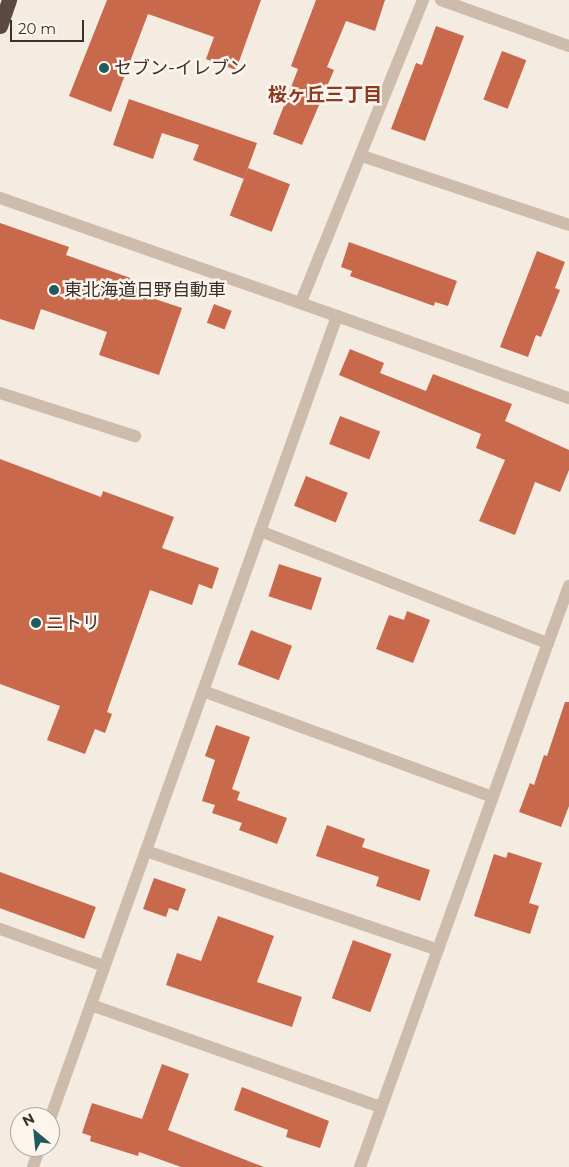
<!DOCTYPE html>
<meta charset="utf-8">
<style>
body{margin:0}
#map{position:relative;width:569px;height:1167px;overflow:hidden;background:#f4ebe1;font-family:Montserrat,"Noto Sans JP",sans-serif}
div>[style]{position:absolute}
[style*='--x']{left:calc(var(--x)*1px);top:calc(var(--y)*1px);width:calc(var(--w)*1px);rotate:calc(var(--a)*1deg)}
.building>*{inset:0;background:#c8694b;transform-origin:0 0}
.minor>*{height:12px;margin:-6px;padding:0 6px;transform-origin:6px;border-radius:6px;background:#cdbbac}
.highway>*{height:15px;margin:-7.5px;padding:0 7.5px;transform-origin:7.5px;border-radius:7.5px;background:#5c4a42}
.dots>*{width:14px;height:14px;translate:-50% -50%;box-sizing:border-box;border:2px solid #fbf5ee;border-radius:50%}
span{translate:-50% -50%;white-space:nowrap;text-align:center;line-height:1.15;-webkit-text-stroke:5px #fbf5ee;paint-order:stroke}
.poi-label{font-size:18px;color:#3b302b}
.left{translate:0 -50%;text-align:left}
.neighbourhood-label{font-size:19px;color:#8c3b22;font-weight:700}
.north{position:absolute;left:10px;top:1107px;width:50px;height:50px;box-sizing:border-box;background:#fbf5ee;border:1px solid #aea6a0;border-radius:50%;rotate:332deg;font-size:14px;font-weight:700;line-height:20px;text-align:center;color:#3b302b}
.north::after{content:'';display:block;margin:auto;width:18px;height:22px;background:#1f5a5e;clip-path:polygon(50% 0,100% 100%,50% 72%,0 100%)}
.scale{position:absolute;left:10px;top:20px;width:74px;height:22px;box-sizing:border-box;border:2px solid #3b302b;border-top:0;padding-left:6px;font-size:15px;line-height:18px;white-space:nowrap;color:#3b302b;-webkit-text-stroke:4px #fbf5ee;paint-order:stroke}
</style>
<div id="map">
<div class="building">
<i style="clip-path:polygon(107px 0,261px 0,236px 70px,206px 59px,214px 37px,148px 14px,111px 112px,69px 96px)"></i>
<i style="clip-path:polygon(316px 0,385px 0,375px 31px,346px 21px,327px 67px,334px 70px,302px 145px,273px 134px,298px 69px,291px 66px)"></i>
<i style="clip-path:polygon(436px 26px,464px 36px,425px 141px,391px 129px,416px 63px,422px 65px)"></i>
<i style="left:502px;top:51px;width:26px;height:52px;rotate:21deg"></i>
<i style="clip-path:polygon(129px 99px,257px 143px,244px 179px,193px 160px,199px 145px,162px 133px,153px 159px,113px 145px)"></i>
<i style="left:248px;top:168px;width:45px;height:51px;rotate:21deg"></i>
<i style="clip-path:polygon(0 223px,69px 247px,66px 255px,150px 285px,146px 296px,182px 308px,159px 375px,99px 355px,107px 332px,41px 309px,34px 330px,0 319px)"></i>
<i style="clip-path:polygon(349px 242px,457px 281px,448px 306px,435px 302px,434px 306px,350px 276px,352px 271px,341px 267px)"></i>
<i style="clip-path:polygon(537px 251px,565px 262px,555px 288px,560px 290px,541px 337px,536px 335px,528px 357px,500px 347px)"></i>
<i style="left:214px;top:304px;width:19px;height:20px;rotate:21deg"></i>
<i style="clip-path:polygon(350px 349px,384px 363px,380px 373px,426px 391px,433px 374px,512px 404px,505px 421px,569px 450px,569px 470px,560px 492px,535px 482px,515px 535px,479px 521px,505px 460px,476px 448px,481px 434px,339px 375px)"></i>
<i style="left:340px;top:416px;width:43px;height:30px;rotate:21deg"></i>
<i style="clip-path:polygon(0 459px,101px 497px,103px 491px,174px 517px,162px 548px,219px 568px,212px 589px,199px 584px,192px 605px,150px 590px,107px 712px,112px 714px,105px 733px,95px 729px,85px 754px,47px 740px,60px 706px,0 684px)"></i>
<i style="left:306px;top:476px;width:45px;height:32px;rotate:22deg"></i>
<i style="left:279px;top:564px;width:45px;height:34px;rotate:18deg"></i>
<i style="clip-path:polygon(407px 611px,430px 620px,413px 663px,376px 649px,389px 615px,404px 620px)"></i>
<i style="left:251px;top:630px;width:44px;height:37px;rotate:21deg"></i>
<i style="clip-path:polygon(565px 702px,569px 702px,569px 806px,561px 827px,519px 812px,530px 783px,534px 785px,544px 755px,547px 756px)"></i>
<i style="clip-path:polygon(216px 725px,250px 737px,232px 789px,240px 792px,237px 800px,287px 818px,277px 844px,239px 830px,242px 823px,212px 813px,215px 805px,202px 801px,215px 760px,205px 756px)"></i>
<i style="clip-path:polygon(327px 825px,365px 839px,362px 847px,430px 870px,420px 901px,376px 886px,379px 877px,316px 856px)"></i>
<i style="clip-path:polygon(508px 852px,542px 863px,529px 903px,539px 906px,530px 934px,474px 916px,494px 854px,506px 858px)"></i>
<i style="left:0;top:872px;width:102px;height:34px;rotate:20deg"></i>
<i style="clip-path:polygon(154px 878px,186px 889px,178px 911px,169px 908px,166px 917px,143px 909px)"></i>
<i style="clip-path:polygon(218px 916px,274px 936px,257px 982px,302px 997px,292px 1027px,166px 985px,177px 953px,201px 961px)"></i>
<i style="left:353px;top:940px;width:41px;height:62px;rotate:20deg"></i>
<i style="clip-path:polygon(162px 1064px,189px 1074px,168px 1130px,264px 1167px,181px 1167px,139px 1152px,138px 1156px,90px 1141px,91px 1136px,82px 1133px,92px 1103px,142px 1119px)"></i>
<i style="clip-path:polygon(242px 1087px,329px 1121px,320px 1148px,286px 1137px,288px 1130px,234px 1110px)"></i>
</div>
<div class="minor">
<i style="--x:441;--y:0;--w:136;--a:19.8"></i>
<i style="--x:362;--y:156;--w:218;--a:18.4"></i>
<i style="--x:0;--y:198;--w:357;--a:19.3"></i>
<i style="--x:301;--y:302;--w:326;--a:-68"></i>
<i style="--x:0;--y:393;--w:142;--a:17.7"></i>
<i style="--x:260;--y:531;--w:309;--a:21.3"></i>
<i style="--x:548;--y:643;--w:557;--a:109.74"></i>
<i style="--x:548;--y:643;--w:61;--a:-69.8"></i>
<i style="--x:203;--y:691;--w:308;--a:20.1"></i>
<i style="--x:146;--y:851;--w:308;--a:18.7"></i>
<i style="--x:0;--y:929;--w:110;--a:19.6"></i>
<i style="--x:91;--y:1005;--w:307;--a:19.4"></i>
<i style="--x:50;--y:1119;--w:853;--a:-70.33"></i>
<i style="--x:337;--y:316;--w:246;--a:19.5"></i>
<i style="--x:33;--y:1167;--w:21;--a:-71"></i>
</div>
<div class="highway">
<i style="--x:0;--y:26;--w:28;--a:-71"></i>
</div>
<div class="dots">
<i style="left:104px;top:68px;background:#1f5a5e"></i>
<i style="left:54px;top:290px;background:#1f5a5e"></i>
<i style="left:36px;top:623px;background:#1f5a5e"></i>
</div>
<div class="poi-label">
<span class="left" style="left:114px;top:68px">セブン-イレブン</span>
<span class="left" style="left:64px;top:290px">東北海道日野自動車</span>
<span class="left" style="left:46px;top:623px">ニトリ</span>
</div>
<div class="neighbourhood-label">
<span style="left:325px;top:95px">桜ヶ丘三丁目</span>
</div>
<div class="north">N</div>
<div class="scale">20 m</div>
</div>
